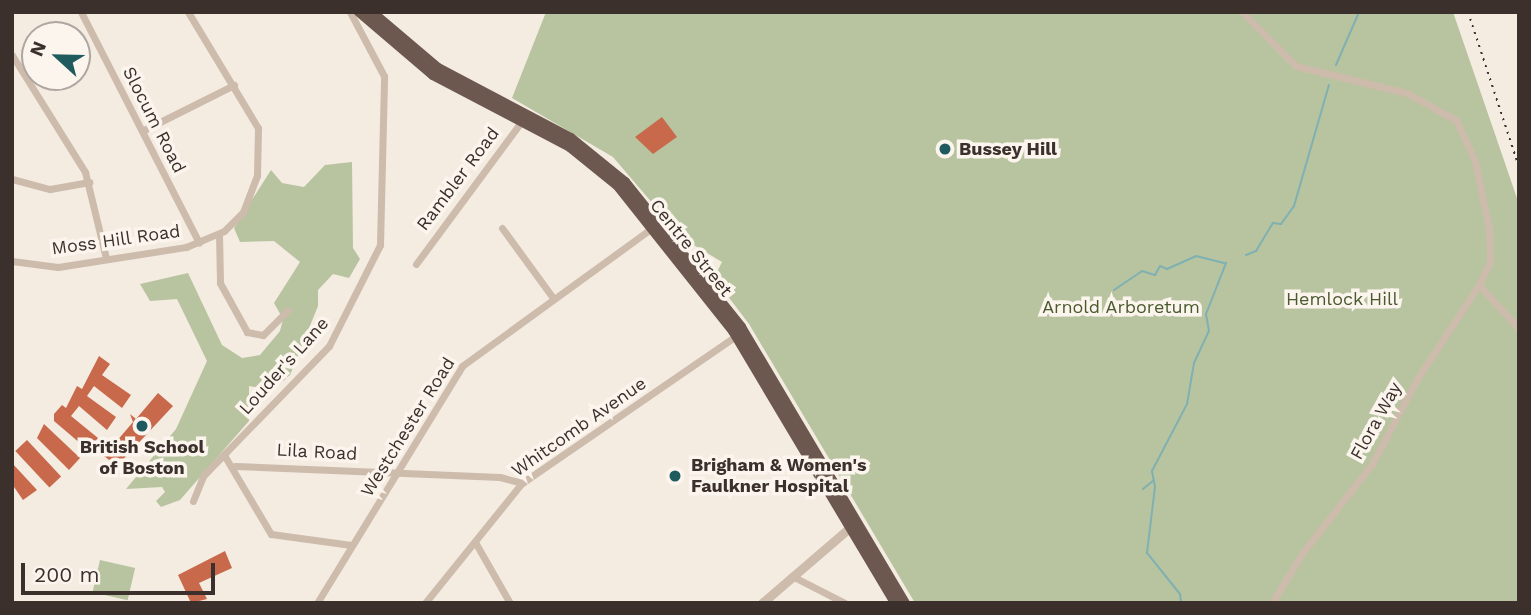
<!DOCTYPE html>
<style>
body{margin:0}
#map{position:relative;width:1531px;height:615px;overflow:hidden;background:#f4ebe1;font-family:"Work Sans",sans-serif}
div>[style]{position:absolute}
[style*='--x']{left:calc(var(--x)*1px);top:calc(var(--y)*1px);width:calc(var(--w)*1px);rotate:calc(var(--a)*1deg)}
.green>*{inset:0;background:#b8c4a0;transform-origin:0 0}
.stream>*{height:2px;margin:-1px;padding:0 1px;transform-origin:1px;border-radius:1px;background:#7fb0b2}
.building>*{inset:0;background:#c8694b;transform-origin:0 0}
.minor>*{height:7px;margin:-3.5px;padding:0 3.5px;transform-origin:3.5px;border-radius:3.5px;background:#cdbbac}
.tertiary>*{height:9px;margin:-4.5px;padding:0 4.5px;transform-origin:4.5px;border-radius:4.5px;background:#cdbbac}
.trunk>*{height:10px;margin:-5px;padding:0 5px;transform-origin:5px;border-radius:5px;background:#6c584f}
.rail>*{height:2px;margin-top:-1px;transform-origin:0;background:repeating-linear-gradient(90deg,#3b302b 0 2px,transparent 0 7px)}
.dots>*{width:19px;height:19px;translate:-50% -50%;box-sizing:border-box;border:4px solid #fbf5ee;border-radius:50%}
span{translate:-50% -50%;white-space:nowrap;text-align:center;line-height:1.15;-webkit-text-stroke:7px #fbf5ee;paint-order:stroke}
.street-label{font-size:18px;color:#3b302b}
.poi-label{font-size:18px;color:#3b302b;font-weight:700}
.left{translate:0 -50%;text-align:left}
.park-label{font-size:18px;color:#4a5a2e}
.frame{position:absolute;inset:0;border:14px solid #3b302b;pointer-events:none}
.north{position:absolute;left:21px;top:21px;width:70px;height:70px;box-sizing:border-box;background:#fbf5ee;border:2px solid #aea6a0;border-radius:50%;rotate:292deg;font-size:19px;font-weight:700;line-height:28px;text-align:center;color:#3b302b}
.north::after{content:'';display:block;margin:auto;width:24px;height:32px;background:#1f5a5e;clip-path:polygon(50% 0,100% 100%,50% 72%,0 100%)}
.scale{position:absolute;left:21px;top:563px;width:194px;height:32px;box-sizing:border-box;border:4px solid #3b302b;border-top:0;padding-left:9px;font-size:21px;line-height:24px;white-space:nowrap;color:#3b302b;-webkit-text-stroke:5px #fbf5ee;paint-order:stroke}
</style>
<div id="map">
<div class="green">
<i style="clip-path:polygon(546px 12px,1453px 12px,1519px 204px,1519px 603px,915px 603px,749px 324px,714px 278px,722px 262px,682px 238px,613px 157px,512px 98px)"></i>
<i style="clip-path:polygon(352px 162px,353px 248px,360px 259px,349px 278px,333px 274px,318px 290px,318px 306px,290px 375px,273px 390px,249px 386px,249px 421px,180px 500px,161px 507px,156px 501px,165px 492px,162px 487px,126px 489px,176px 429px,207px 361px,177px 299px,150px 301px,140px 284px,188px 273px,222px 345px,242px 358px,260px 355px,280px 331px,283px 319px,274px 303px,300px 262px,274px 241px,240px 242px,234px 228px,271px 170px,282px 183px,304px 187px,325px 165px)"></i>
<i style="left:100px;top:560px;width:36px;height:33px;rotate:13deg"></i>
</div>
<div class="stream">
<i style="--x:1336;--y:65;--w:58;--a:-66.5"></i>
<i style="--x:1246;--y:255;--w:11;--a:-22"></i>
<i style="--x:1256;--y:251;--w:33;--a:-59"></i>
<i style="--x:1273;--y:223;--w:8;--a:7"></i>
<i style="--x:1281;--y:224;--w:22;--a:-54"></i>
<i style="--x:1294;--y:206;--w:126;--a:-73.9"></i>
<i style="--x:1114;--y:290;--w:34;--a:-34"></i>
<i style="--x:1142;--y:271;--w:14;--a:17"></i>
<i style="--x:1155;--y:275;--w:10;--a:-61"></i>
<i style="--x:1160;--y:266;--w:8;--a:23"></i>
<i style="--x:1167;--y:269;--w:32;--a:-24"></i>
<i style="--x:1196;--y:256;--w:29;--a:14"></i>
<i style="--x:1143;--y:489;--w:13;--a:-39"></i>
<i style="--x:1181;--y:603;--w:9;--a:-96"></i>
<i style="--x:1180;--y:594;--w:53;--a:-128.8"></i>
<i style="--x:1147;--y:553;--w:66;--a:-83.1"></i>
<i style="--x:1155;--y:487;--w:16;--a:-101"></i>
<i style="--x:1152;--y:471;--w:76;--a:-62.4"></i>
<i style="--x:1187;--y:404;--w:42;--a:-80.3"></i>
<i style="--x:1194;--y:363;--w:35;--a:-65"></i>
<i style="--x:1209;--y:331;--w:17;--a:-100"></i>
<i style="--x:1206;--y:314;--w:55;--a:-68.6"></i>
</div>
<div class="building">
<i style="clip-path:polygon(662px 117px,677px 137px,653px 154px,635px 137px)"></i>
<i style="clip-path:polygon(99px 356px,110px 364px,102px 375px,131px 395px,122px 408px,94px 386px,87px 396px,116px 417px,107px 430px,79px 406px,71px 416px,98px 438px,88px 450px,54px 421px,54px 414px,62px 405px,66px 408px,77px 386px,82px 389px)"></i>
<i style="clip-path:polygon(158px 393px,173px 406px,117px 466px,104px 456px,133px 422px,130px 414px,136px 419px)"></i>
<i style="clip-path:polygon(44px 424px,80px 458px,69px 470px,37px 438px)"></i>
<i style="left:27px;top:440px;width:50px;height:16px;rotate:47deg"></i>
<i style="clip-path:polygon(12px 463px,37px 490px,23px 500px,12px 484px)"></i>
<i style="clip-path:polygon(225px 551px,232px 568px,199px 583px,207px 599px,191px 603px,178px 575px)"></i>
</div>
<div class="minor">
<i style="--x:81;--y:12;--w:259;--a:62.9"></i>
<i style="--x:1242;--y:12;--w:76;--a:45"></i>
<i style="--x:1296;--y:66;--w:114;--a:13.7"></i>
<i style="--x:1407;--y:93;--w:56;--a:28.9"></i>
<i style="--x:1456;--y:120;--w:45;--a:65.1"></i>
<i style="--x:1475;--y:161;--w:69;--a:78.4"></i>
<i style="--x:1489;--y:229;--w:33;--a:88"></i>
<i style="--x:1490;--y:262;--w:25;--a:116"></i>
<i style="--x:1479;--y:285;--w:59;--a:47.7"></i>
<i style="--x:12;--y:55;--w:138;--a:58"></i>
<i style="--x:85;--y:172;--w:89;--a:76.3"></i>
<i style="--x:142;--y:131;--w:103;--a:-26.6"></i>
<i style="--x:12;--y:179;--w:39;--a:15"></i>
<i style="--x:50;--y:189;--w:40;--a:-10"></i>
<i style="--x:502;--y:228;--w:87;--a:53.9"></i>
<i style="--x:219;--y:234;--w:49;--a:88.8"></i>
<i style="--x:220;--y:283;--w:56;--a:61.1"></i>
<i style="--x:247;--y:332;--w:16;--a:11"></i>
<i style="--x:263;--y:335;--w:35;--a:-45"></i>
<i style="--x:12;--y:261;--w:46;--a:7.4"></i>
<i style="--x:58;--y:267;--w:130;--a:-8.9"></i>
<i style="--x:186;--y:247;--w:41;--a:-22.8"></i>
<i style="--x:224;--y:231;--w:27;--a:-45"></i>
<i style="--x:243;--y:212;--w:39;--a:-69"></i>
<i style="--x:257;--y:176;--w:48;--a:-88.8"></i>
<i style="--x:258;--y:128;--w:135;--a:-121.1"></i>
<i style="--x:416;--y:264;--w:182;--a:-53.5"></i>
<i style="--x:224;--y:455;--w:92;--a:59.3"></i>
<i style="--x:271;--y:534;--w:81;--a:7.8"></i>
<i style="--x:235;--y:466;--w:265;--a:2.4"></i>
<i style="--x:500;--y:477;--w:23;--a:15"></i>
<i style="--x:193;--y:501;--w:27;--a:-68"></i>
<i style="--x:203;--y:476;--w:181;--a:-45.9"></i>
<i style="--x:329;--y:346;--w:113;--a:-63.2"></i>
<i style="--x:380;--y:245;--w:169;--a:-88.6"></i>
<i style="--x:384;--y:76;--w:72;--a:-118"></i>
<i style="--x:475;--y:542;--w:70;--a:60.2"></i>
<i style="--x:792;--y:576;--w:59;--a:27"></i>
<i style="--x:317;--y:603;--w:278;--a:-58.5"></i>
<i style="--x:462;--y:366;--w:236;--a:-36"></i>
<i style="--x:425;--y:603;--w:154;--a:-51.1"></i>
<i style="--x:522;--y:483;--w:261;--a:-34.5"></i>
<i style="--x:1272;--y:603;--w:60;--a:-58.7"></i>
<i style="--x:1303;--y:552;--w:112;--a:-51.9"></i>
<i style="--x:1372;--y:464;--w:96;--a:-62.1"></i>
<i style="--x:1417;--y:379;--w:113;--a:-56.6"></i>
</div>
<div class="tertiary">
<i style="--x:762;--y:603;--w:121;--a:-40.7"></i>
</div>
<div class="trunk">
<i style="--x:359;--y:12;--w:97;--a:40.4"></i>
<i style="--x:433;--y:75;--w:155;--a:27.7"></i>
<i style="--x:570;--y:147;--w:60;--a:39"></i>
<i style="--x:617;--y:185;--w:186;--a:51.5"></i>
<i style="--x:733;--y:331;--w:317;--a:59.2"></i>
<i style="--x:372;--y:12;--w:87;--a:40.3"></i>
<i style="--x:438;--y:68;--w:150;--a:27.8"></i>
<i style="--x:571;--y:138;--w:70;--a:39.2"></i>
<i style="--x:625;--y:182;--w:186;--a:51.3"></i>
<i style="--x:741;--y:327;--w:321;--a:59.3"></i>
</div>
<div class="rail">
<i style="--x:1468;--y:12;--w:163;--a:71.8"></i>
</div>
<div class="dots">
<i style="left:945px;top:149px;background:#1f5a5e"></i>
<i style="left:142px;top:426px;background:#1f5a5e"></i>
<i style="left:675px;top:476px;background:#1f5a5e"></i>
</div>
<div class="street-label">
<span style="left:154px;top:120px;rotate:63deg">Slocum Road</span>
<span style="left:458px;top:179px;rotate:-53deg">Rambler Road</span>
<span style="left:116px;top:240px;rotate:-8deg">Moss Hill Road</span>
<span style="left:691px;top:248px;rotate:51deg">Centre Street</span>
<span style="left:284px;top:366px;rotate:-48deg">Louder's Lane</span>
<span style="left:1376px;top:421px;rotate:-61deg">Flora Way</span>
<span style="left:408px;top:427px;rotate:-58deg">Westchester Road</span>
<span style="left:579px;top:427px;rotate:-35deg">Whitcomb Avenue</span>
<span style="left:317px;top:452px;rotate:3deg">Lila Road</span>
</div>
<div class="poi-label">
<span class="left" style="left:959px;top:149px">Bussey Hill</span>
<span style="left:142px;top:458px">British School<br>of Boston</span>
<span class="left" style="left:691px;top:476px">Brigham &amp; Women's<br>Faulkner Hospital</span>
</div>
<div class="park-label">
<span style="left:1342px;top:299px">Hemlock Hill</span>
<span style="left:1121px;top:307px">Arnold Arboretum</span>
</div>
<div class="frame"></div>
<div class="north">N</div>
<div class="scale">200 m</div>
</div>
